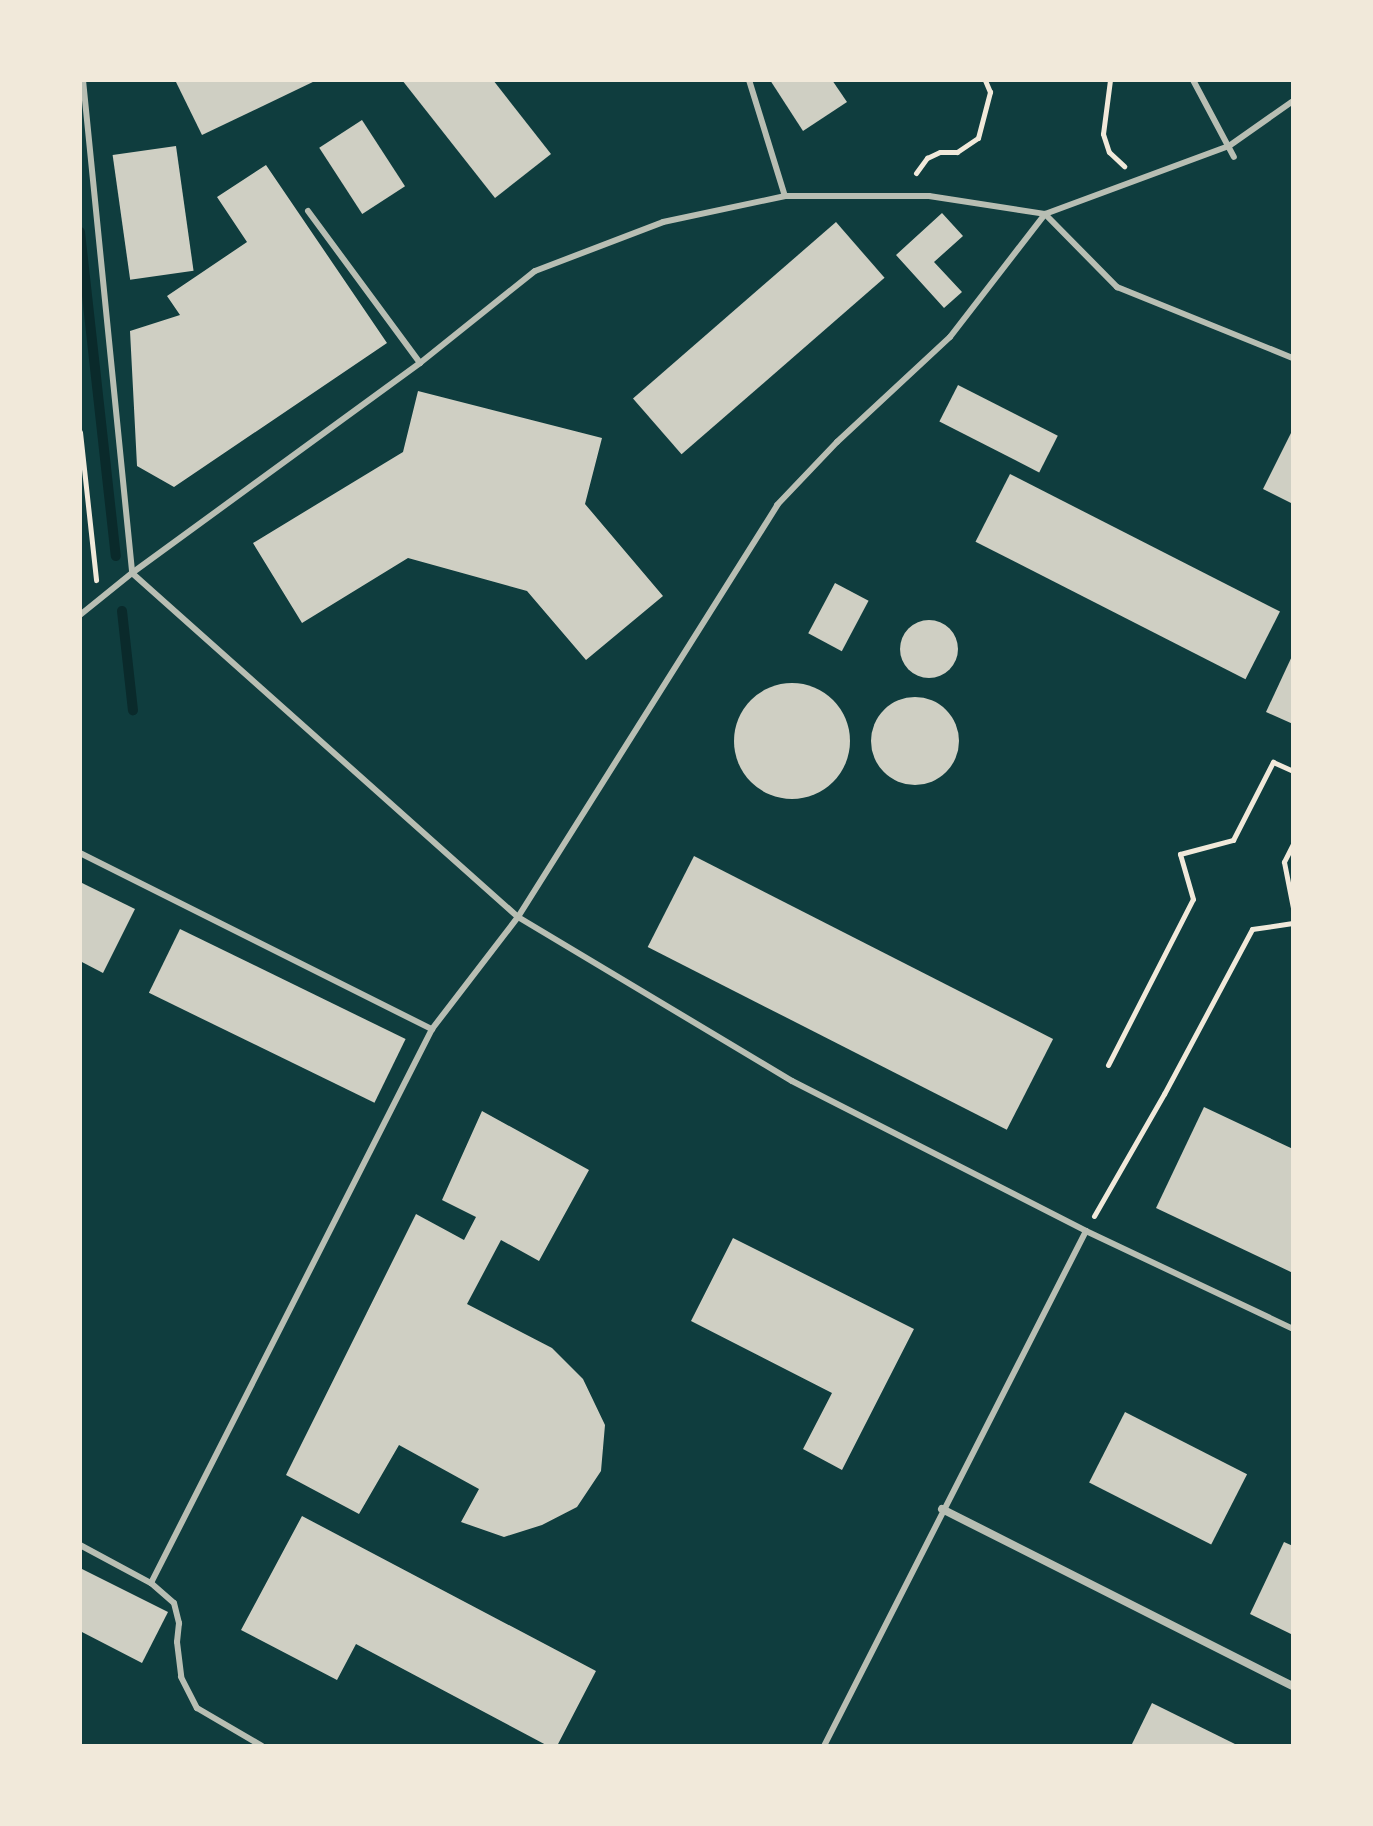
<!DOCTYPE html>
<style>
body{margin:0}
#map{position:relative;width:1373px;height:1826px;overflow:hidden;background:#0f3d3e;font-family:Merriweather,serif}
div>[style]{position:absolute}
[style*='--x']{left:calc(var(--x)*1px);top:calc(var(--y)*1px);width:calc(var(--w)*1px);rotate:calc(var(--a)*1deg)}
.stream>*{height:10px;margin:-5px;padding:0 5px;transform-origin:5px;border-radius:5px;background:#0a2a2b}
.building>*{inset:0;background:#cfcfc3;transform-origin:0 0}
.round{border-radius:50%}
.path>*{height:5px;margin:-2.5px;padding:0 2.5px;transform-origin:2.5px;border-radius:2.5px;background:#f1e9da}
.service>*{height:6px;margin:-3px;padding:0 3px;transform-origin:3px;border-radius:3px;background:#b8beb3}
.minor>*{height:8px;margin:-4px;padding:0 4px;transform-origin:4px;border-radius:4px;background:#b8beb3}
span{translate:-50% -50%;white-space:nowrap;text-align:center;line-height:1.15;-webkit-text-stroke:6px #f1e9da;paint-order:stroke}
.frame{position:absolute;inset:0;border:82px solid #f1e9da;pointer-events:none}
</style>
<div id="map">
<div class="stream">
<i style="--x:80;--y:232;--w:326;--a:83.7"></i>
<i style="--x:122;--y:611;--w:100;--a:83.7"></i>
</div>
<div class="building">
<i style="clip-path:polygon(175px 80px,317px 80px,202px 135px)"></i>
<i style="clip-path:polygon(402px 80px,493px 80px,551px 154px,495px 198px)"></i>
<i style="clip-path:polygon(770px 80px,832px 80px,847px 102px,803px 131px)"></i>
<i style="left:362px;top:120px;width:79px;height:51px;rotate:57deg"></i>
<i style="left:176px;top:146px;width:126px;height:64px;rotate:82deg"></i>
<i style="clip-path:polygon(266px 165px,387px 343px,174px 487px,137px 466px,130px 331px,180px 315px,167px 296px,247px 242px,217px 197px)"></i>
<i style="clip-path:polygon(942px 213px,963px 236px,934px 262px,962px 292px,944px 308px,896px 255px)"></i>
<i style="left:836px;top:222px;width:74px;height:269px;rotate:49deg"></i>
<i style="left:958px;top:385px;width:112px;height:41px;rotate:27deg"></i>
<i style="clip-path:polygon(418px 391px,602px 438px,585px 504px,663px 596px,586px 660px,527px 591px,408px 558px,302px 623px,253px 543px,403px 452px)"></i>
<i style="clip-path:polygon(1293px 429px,1293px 504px,1263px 489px)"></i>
<i style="left:1010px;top:474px;width:303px;height:76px;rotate:27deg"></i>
<i style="left:835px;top:583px;width:38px;height:57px;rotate:28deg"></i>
<i class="round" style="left:900px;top:620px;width:58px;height:58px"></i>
<i style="clip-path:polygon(1293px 654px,1293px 724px,1266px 712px)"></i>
<i class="round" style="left:734px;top:683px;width:116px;height:116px"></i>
<i class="round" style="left:871px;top:697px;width:88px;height:88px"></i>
<i style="left:694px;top:856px;width:403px;height:102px;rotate:27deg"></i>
<i style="clip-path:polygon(80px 882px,135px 909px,103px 973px,80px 961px)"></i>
<i style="left:180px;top:929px;width:251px;height:71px;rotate:26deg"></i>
<i style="clip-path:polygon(1204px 1107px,1293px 1149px,1293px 1273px,1156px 1208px)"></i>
<i style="clip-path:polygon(482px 1111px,589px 1170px,539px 1261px,501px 1240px,467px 1304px,552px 1348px,583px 1379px,605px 1425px,601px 1471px,577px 1507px,542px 1525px,504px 1537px,461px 1522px,479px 1489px,399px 1445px,359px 1514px,286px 1475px,416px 1214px,464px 1240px,476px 1217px,442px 1200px)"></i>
<i style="clip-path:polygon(733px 1238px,914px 1329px,842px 1470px,803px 1449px,832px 1393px,691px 1321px)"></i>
<i style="left:1125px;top:1412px;width:137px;height:79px;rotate:27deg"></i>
<i style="clip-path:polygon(302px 1516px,596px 1671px,557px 1746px,548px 1746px,356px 1644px,337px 1680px,241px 1630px)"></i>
<i style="clip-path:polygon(1284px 1542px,1293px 1546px,1293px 1635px,1250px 1614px)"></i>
<i style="clip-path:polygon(80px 1568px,168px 1612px,142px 1663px,80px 1631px)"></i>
<i style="clip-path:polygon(1152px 1703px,1239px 1746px,1131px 1746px)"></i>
</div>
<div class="path">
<i style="--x:1110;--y:80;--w:54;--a:97.4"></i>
<i style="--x:1103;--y:134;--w:19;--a:72"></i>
<i style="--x:1109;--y:152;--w:21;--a:43"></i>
<i style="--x:916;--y:173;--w:19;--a:-54"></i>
<i style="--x:927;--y:158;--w:14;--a:-25"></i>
<i style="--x:940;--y:152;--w:17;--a:0"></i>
<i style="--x:957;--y:152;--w:25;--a:-34"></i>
<i style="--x:978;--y:138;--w:48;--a:-75.4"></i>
<i style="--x:990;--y:92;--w:13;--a:-113"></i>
<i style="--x:80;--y:432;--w:149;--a:83.8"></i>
<i style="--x:1293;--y:844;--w:20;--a:117"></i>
<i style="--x:1284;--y:862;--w:47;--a:78.9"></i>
<i style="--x:1108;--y:1065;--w:186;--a:-62.9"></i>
<i style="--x:1193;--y:899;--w:47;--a:-106.1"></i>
<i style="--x:1180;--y:854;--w:55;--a:-14.8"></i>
<i style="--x:1233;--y:840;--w:88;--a:-62.9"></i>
<i style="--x:1273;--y:762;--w:22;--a:24"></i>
<i style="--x:1094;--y:1216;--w:141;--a:-60.2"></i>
<i style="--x:1164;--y:1094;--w:187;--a:-61.9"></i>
<i style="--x:1252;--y:929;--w:41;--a:-8.3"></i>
</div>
<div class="service">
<i style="--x:83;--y:80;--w:495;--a:84.3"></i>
<i style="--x:132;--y:573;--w:517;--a:41.71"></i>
<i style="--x:518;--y:917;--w:319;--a:30.9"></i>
<i style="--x:792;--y:1081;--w:330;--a:27"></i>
<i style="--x:1086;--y:1231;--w:229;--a:25.3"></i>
<i style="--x:749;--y:80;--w:121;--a:72.8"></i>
<i style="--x:1193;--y:80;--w:87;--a:62"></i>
<i style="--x:308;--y:211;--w:189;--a:53.6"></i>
<i style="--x:80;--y:615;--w:67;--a:-38.9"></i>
<i style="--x:132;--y:573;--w:356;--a:-36.1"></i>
<i style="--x:420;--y:363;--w:147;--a:-38.7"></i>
<i style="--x:535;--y:271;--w:137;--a:-20.9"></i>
<i style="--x:663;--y:222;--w:125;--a:-12"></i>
<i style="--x:785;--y:196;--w:144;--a:0"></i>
<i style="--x:929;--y:196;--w:117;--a:8.8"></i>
<i style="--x:1045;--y:214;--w:196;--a:-20.3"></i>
<i style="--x:1229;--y:146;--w:78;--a:-35.1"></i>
<i style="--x:80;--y:853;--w:394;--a:26.6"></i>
<i style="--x:80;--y:1545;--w:81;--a:28.2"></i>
<i style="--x:151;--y:1583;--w:30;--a:41"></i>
<i style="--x:174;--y:1603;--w:21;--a:76"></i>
<i style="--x:179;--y:1623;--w:19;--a:96"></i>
<i style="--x:177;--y:1642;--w:35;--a:83"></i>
<i style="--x:181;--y:1677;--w:35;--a:63"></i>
<i style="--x:197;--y:1708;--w:75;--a:30.3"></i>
<i style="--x:151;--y:1583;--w:621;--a:-63.1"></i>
<i style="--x:432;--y:1029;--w:141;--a:-52.5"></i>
<i style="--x:518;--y:917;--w:487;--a:-57.8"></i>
<i style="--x:777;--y:505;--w:87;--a:-46.4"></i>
<i style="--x:837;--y:442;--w:154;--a:-42.9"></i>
<i style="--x:950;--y:337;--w:155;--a:-52.3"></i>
<i style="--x:1045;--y:214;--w:103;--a:45.4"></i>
<i style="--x:1117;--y:287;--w:190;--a:22"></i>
<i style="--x:824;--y:1746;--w:578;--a:-63.04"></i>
</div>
<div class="minor">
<i style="--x:942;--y:1509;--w:393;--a:26.8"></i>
</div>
<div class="frame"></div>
</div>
